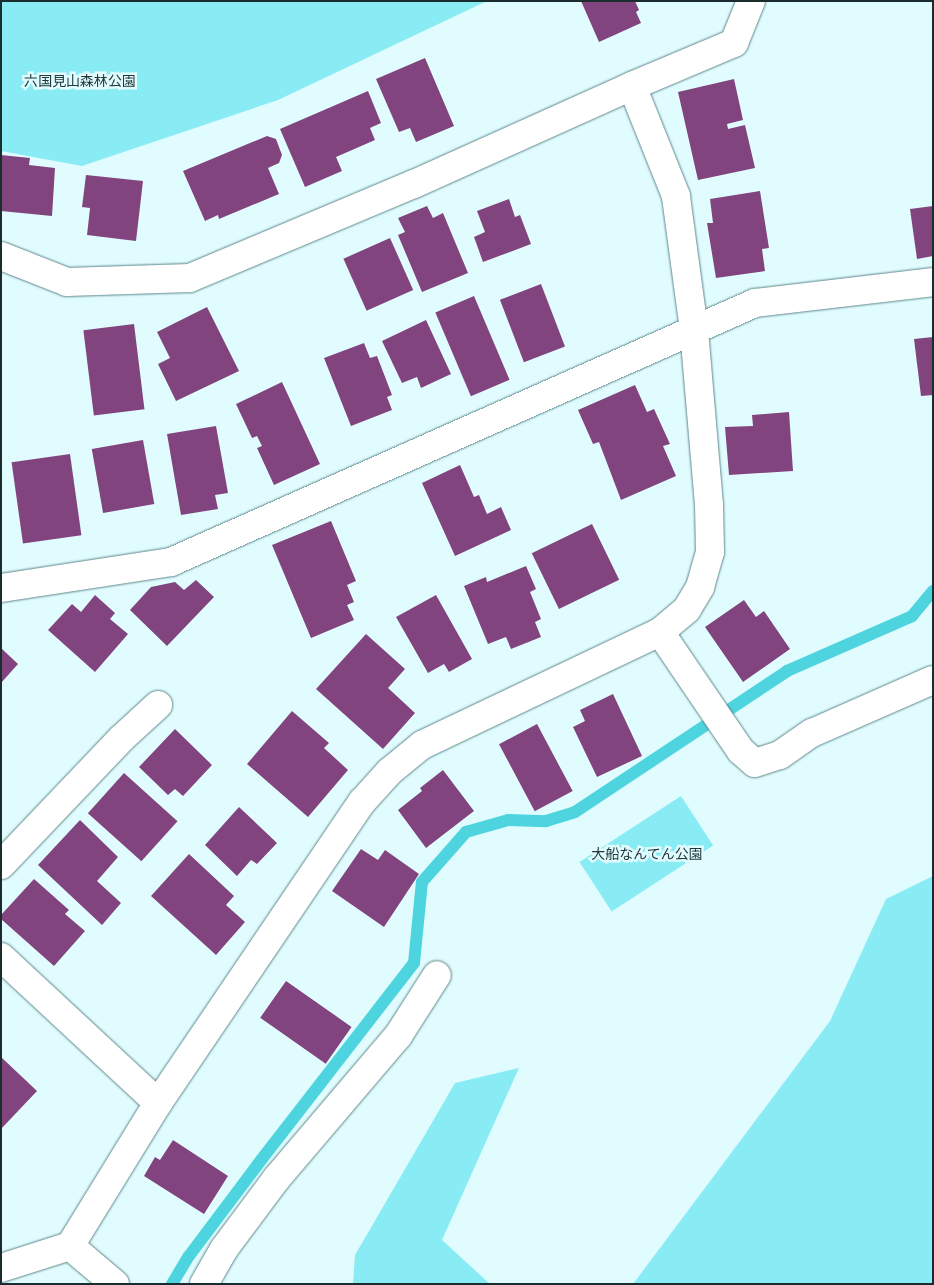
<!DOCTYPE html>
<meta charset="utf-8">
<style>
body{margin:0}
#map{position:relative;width:934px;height:1285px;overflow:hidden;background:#e1fcfe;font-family:"Archivo Narrow","Noto Sans JP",sans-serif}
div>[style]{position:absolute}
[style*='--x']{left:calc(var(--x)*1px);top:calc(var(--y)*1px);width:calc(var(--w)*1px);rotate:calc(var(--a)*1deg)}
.green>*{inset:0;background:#89ecf5;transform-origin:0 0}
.stream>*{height:12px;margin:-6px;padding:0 6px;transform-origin:6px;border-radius:6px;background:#4dd4df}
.building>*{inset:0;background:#82447e;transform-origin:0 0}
.roads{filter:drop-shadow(0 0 1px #5d878b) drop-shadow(0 0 1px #5d878b)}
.minor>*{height:28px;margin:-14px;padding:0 14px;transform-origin:14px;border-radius:14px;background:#fff}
span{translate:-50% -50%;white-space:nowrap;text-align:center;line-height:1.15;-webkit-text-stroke:5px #e1fcfe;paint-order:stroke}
.park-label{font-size:14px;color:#21383a}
.frame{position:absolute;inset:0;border:2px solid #1a2c2e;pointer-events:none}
</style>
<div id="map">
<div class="green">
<i style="clip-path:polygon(1px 1px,487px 1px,278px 100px,82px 166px,1px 151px)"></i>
<i style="left:681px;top:796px;width:59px;height:121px;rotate:57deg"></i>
<i style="clip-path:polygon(933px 876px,933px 1284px,633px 1284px,830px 1021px,886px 899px)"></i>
<i style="clip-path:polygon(519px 1068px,442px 1240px,490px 1284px,353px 1284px,355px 1255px,455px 1083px)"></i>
</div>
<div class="stream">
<i style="--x:172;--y:1284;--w:33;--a:-59"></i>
<i style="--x:189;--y:1256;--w:115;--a:-53.1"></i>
<i style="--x:258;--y:1164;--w:254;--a:-52.2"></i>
<i style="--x:414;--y:963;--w:81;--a:-84.4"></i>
<i style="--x:422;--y:882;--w:67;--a:-48.7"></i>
<i style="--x:466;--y:832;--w:44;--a:-15.9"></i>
<i style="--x:508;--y:820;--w:38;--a:2"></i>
<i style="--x:546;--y:821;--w:30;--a:-17"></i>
<i style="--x:575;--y:812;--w:255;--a:-33.6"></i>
<i style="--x:787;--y:671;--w:137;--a:-23.7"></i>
<i style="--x:912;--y:616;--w:33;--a:-50"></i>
</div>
<div class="building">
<i style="clip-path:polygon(581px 1px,635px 1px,639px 10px,636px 12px,641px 23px,599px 42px)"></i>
<i style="clip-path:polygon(425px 58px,454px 126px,416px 142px,410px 128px,399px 132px,376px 79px)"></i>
<i style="clip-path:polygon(734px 79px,743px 120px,727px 124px,728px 129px,745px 125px,755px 168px,698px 180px,678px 92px)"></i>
<i style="clip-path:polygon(368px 91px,381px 123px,370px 128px,375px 140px,336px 157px,342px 171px,305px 187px,280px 129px)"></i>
<i style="clip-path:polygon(267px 136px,276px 139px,282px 155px,279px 163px,268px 168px,279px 194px,219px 219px,218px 215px,205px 221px,183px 171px)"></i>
<i style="clip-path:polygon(1px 155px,30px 158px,29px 165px,55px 168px,52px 216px,1px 211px)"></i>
<i style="clip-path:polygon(86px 175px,143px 181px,136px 241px,87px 235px,90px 208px,82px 207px)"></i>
<i style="clip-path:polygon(760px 191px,769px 248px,762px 249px,765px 271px,716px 278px,707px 223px,713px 223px,710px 199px)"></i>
<i style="clip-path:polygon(509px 199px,515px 217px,520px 215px,531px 244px,483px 262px,474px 237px,485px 232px,477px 211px)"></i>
<i style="clip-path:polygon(427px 206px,433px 218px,443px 213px,468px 273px,422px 292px,398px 235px,405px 232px,398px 218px)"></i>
<i style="clip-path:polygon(933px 206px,933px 256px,917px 259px,910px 209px)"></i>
<i style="left:390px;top:238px;width:57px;height:51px;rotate:66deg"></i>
<i style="left:541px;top:284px;width:67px;height:44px;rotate:69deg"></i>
<i style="left:474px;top:296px;width:91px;height:42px;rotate:67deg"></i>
<i style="clip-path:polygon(207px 307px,239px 371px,176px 401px,158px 364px,170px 358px,157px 332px)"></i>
<i style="clip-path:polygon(426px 320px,451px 374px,421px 388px,417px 377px,402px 383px,382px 341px)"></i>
<i style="left:134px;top:324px;width:86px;height:51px;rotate:83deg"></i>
<i style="clip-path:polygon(933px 337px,933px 395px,921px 396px,914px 339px)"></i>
<i style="clip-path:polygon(364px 343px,370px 358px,377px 356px,392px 395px,387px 397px,392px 410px,351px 426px,324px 358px)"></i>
<i style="clip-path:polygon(282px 382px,320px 464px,274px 485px,257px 448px,262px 446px,257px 436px,252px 438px,236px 404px)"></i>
<i style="clip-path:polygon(635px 385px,647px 412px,654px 409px,670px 444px,663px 446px,676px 476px,621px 500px,599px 442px,593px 444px,578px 410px)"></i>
<i style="clip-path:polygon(789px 412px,793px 471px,729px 475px,725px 427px,753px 426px,752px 415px)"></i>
<i style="clip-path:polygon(216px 426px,228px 493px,215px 495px,218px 509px,181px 515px,167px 434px)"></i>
<i style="left:143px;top:440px;width:65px;height:52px;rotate:80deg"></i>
<i style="left:70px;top:454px;width:82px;height:59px;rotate:82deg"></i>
<i style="clip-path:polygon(460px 465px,474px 497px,479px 495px,487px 514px,501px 507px,511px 530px,455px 556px,422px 483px)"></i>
<i style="clip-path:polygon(331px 521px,356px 581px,347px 585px,354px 602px,347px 605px,354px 620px,311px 638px,272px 545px)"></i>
<i style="left:592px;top:524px;width:62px;height:67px;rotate:64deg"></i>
<i style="clip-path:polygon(526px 566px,536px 589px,530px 592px,541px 619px,535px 622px,541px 637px,511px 649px,506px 637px,488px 644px,464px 586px,486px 577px,487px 582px)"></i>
<i style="clip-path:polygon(196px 580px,214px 597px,167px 646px,130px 610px,151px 587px,175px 582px,184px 590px)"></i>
<i style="clip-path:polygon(95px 595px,115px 613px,110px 619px,128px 634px,95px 672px,48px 630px,72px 604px,81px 612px)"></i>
<i style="clip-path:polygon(436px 595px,472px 659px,449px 672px,444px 664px,428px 673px,396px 617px)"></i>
<i style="clip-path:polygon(744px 600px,756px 617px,764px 611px,790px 649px,743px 682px,705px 627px)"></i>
<i style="clip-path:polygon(366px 634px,405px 669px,388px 688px,415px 713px,383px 749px,316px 689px)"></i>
<i style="clip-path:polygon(1px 648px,18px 664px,1px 683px)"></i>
<i style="clip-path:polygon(613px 694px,642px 756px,597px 777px,573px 727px,585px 721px,580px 710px)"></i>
<i style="clip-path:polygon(292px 711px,329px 743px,324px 748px,348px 770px,308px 817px,247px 764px)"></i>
<i style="left:537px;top:724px;width:76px;height:43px;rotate:62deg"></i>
<i style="clip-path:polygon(175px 729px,212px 765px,183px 796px,175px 789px,168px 795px,139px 767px)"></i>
<i style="clip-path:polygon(443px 770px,474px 811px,426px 848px,398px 810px,422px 791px,420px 788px)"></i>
<i style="left:124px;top:773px;width:72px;height:54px;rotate:42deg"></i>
<i style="clip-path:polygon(239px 807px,277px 843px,257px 864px,251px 860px,237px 876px,205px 845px)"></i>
<i style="clip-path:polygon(80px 820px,118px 857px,97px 881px,121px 903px,102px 925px,38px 865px)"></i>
<i style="clip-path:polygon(361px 849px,378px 860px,385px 850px,419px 874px,384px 927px,332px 891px)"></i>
<i style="clip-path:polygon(189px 854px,234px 896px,226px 905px,245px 922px,216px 955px,151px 896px)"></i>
<i style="clip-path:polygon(34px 879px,69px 910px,65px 914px,85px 931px,54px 966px,1px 919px,1px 915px)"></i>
<i style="left:286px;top:981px;width:80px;height:45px;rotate:35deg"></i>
<i style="clip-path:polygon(1px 1057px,37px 1091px,1px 1129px)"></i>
<i style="clip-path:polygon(173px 1140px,228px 1176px,204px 1214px,144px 1176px,155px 1157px,160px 1160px)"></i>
</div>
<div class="roads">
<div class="minor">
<i style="--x:1;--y:256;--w:71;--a:21.5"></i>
<i style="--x:67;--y:282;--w:123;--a:-1.9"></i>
<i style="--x:190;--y:278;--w:243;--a:-22.8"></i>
<i style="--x:414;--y:184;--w:239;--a:-24.2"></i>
<i style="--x:632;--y:86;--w:111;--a:-22.9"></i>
<i style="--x:734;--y:43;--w:45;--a:-68"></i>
<i style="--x:1;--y:588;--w:172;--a:-8.7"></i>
<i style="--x:171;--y:562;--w:639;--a:-23.92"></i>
<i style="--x:755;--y:303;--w:179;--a:-6.7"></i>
<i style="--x:660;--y:632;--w:144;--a:55.8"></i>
<i style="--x:741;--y:751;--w:18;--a:41"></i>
<i style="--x:755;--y:763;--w:26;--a:-18"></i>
<i style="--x:780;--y:755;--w:39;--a:-35"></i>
<i style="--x:812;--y:733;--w:132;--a:-23.7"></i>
<i style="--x:1;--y:865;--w:175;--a:-46.4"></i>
<i style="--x:122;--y:738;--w:49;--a:-42.5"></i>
<i style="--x:1;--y:957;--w:214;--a:42.9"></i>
<i style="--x:70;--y:1246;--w:59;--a:40.2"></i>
<i style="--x:1;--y:1268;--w:72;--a:-17.7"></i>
<i style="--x:70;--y:1246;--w:168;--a:-58.4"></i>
<i style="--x:158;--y:1103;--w:364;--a:-55.9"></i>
<i style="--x:362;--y:802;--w:40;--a:-48"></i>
<i style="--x:389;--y:772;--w:43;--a:-39.3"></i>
<i style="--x:422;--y:745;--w:263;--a:-25.4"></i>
<i style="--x:660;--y:632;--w:35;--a:-40"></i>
<i style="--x:687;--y:609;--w:26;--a:-59"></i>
<i style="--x:700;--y:587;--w:36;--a:-74"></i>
<i style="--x:710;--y:552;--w:47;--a:-91.2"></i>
<i style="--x:709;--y:505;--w:176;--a:-94.9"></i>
<i style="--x:694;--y:330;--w:135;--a:-97.7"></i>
<i style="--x:676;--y:196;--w:118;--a:-111.8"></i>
<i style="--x:204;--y:1284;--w:40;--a:-60.3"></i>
<i style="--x:224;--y:1249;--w:89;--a:-53.3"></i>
<i style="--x:277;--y:1178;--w:187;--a:-49.6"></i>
<i style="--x:398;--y:1036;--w:72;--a:-57.4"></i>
</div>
</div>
<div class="park-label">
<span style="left:80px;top:81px">六国見山森林公園</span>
<span style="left:647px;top:854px">大船なんてん公園</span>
</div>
<div class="frame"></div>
</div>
